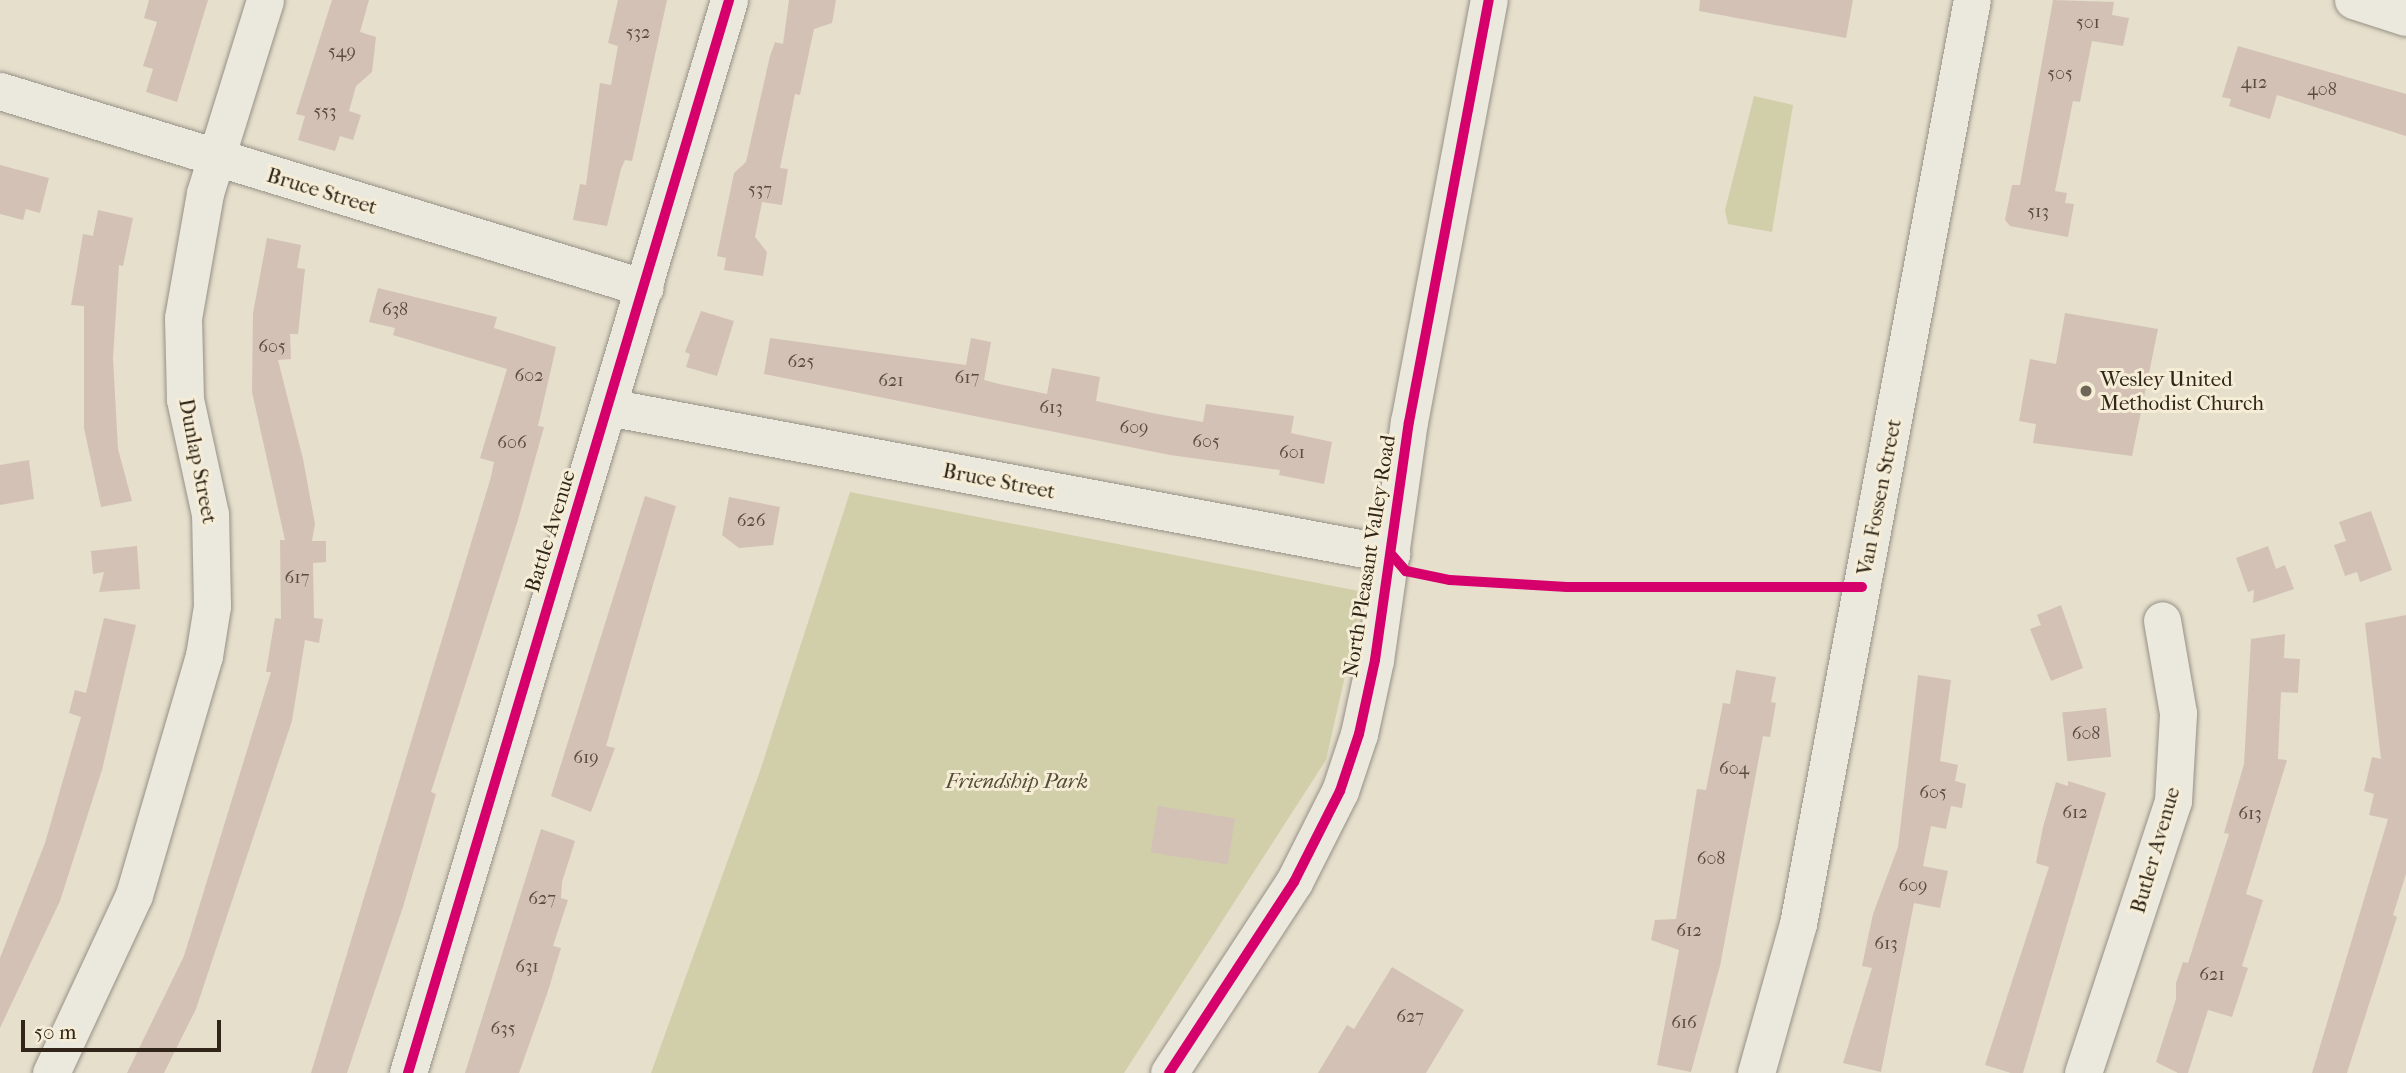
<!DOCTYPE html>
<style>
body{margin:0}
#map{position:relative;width:2406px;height:1073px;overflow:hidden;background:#e6dfcc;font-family:"IM FELL French Canon",serif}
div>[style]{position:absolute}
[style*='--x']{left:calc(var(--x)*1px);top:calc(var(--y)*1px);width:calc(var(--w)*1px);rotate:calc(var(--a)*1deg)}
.green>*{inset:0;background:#d1cfaa}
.building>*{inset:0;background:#d3c1b5;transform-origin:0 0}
.roads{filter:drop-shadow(0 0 2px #979186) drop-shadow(0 0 2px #979186)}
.minor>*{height:37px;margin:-18.5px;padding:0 18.5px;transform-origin:18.5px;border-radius:18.5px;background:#ebe8de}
.cycleway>*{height:10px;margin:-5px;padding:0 5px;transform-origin:5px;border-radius:5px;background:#d6006c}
.dots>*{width:19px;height:19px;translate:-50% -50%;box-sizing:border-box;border:4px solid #f6edd7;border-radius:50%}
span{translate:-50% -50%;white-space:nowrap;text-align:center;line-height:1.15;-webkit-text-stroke:6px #f6edd7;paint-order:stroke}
.number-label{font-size:18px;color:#594c3f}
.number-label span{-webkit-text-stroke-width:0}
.street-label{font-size:21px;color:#302518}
.poi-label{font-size:21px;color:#302518}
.left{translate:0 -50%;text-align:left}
.park-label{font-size:21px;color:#544c36;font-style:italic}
.scale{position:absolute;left:21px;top:1020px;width:200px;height:32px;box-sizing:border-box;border:4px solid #302518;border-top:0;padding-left:9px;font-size:21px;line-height:24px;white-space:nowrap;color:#302518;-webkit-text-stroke:5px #f6edd7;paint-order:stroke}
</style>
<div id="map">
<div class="green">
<i style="clip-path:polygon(1754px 96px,1793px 105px,1772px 232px,1728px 224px,1725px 210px)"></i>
<i style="clip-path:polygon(850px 492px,1364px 592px,1326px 760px,1124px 1073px,651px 1073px,760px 771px)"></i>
</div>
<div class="building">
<i style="clip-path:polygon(149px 0,208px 0,177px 102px,146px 92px,153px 69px,143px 66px,157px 22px,144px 18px)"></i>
<i style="clip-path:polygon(332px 0,369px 0,360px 32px,376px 37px,372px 72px,356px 86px,349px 111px,361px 115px,353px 140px,340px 136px,335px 151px,298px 140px,305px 116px,296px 114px)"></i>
<i style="clip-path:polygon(618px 0,667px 0,632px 161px,625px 160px,621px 169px,607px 226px,573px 220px,580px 184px,586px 185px,600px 83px,611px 85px,618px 46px,608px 43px)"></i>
<i style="clip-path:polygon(789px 0,836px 0,832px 23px,814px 29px,800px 95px,795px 94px,780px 168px,788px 169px,782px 205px,762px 202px,755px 237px,767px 252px,763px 276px,724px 270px,726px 258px,717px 256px,734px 173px,746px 162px,770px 56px,775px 42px,783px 44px)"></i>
<i style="clip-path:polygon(1700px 0,1853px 0,1846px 38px,1699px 11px)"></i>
<i style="clip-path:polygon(2053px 0,2114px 2px,2112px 15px,2129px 18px,2123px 46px,2092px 41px,2080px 102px,2073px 101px,2055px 191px,2067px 193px,2065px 203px,2074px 204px,2068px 237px,2010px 226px,2005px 220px,2012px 185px,2020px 185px)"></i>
<i style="clip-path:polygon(2238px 46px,2406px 94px,2406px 136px,2277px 95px,2270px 119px,2229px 106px,2231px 99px,2222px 97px)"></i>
<i style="clip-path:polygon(0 165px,49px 178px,40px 213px,26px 209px,23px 220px,0 214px)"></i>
<i style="clip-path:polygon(98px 210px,133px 218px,123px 266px,119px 265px,113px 358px,118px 449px,132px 501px,101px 507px,84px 428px,84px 306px,71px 305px,83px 234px,93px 236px)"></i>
<i style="clip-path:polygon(267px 238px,301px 245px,297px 268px,305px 269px,298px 334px,290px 334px,291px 359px,278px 360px,303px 459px,315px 524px,312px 541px,326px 541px,326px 562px,313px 563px,314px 618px,323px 619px,319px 643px,305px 640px,292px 721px,196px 1009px,164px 1073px,127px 1073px,184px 956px,271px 672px,266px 672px,275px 618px,281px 619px,280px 540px,285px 540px,252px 392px,253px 313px)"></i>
<i style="clip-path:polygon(378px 288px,497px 317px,494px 328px,556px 347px,538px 426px,544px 427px,518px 520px,431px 792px,436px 794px,403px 907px,347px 1073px,311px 1073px,491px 477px,494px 462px,480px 458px,507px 369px,393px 335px,395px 328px,369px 322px)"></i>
<i style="clip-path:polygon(701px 311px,734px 321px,717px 376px,686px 367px,690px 354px,685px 352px)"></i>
<i style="clip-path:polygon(2065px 313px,2158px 329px,2132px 456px,2033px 443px,2036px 424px,2019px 421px,2030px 359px,2056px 364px)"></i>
<i style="clip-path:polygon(770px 338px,966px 365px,971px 338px,991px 342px,984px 380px,999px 384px,1047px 394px,1052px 368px,1100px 377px,1096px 401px,1157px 414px,1203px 422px,1206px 404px,1294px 416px,1291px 433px,1332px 442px,1324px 484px,1279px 475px,1280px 470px,1170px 455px,764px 374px)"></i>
<i style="clip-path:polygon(29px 460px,34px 499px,0 505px,0 465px)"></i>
<i style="clip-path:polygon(645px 496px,676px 506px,606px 746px,615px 748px,591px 812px,551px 796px)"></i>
<i style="clip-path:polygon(729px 497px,780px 507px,773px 545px,739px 548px,722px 535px)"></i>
<i style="clip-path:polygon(2371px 511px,2392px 570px,2360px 582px,2357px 572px,2345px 576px,2334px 545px,2346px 541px,2339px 522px)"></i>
<i style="clip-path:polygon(137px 546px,140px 589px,99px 592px,104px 572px,93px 574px,91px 551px)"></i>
<i style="clip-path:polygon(2268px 546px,2276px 569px,2285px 565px,2294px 589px,2253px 603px,2254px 590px,2248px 592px,2236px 558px)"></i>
<i style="clip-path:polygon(2061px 605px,2083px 668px,2051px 681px,2030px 629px,2041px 625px,2037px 615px)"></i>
<i style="clip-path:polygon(2406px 615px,2406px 874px,2393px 915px,2397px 917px,2347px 1073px,2312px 1073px,2388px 819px,2369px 815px,2374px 794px,2364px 791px,2372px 757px,2381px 759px,2365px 623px)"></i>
<i style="clip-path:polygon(104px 618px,136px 625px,102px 770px,60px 901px,0 1028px,0 958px,45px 843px,81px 717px,69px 713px,75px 690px,86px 693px)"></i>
<i style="clip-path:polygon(2285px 634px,2284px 658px,2300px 659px,2298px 693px,2281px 692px,2278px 759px,2287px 760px,2246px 894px,2263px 900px,2242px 966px,2248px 968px,2232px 1017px,2208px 1010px,2188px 1073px,2178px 1073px,2156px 1062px,2176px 999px,2176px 983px,2183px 962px,2188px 963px,2229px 834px,2224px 833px,2244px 764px,2251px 639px)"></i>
<i style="clip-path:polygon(1736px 670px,1776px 677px,1771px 702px,1776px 703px,1770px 737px,1763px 736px,1720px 966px,1691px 1072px,1657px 1065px,1679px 950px,1651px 940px,1655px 920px,1676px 919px,1697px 789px,1706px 790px,1723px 703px,1730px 704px)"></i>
<i style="clip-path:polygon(1918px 675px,1951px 680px,1940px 761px,1958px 765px,1955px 781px,1966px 784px,1962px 808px,1951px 806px,1946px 829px,1931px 826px,1923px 866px,1948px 871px,1940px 908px,1914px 903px,1881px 1072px,1843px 1063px,1872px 968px,1862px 966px,1873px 914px,1898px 847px)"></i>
<i style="left:2106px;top:708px;width:49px;height:44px;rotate:84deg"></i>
<i style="clip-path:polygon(2068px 781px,2106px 793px,2023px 1073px,2011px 1073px,1985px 1065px,2049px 867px,2036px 863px,2043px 827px,2056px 782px,2068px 786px)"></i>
<i style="left:1158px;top:806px;width:78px;height:47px;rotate:9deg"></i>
<i style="clip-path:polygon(541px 829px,575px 841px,562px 882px,561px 898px,568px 900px,553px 946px,561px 948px,548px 991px,519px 1073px,465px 1073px)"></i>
<i style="clip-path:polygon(1392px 967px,1464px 1010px,1426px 1073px,1318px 1073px,1347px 1025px,1354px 1029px)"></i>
</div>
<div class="roads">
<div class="minor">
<i style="--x:2353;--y:0;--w:56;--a:17.8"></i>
<i style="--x:0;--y:91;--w:674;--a:16.98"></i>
<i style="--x:608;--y:407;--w:797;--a:10.63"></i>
<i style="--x:51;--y:1073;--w:196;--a:-65"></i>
<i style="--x:134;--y:895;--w:249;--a:-73.7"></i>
<i style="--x:204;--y:656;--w:51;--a:-80.9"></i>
<i style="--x:212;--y:606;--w:92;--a:-91.2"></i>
<i style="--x:210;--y:514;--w:118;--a:-102.3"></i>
<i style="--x:185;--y:399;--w:81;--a:-91.4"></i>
<i style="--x:183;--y:318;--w:127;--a:-80"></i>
<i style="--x:205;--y:193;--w:202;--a:-72.7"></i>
<i style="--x:408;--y:1073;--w:1120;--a:-73.34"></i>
<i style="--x:1169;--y:1073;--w:228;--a:-56.8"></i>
<i style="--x:1294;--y:882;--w:102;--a:-63.2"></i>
<i style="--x:1340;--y:791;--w:60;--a:-71.6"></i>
<i style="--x:1359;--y:734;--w:76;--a:-77.8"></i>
<i style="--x:1375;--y:660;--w:240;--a:-81.9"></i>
<i style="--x:1409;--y:422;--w:430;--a:-79.3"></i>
<i style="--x:1756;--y:1073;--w:155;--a:-74.3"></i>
<i style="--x:1798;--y:924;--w:940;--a:-79.34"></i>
<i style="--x:2083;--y:1073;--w:287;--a:-71.7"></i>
<i style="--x:2173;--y:801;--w:88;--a:-86.7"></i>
<i style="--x:2178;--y:713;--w:94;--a:-99.8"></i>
</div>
</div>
<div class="cycleway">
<i style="--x:1391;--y:554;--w:23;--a:49"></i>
<i style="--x:1406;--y:571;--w:45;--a:11.6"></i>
<i style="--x:1450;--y:580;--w:117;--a:3.4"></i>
<i style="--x:1567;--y:587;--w:295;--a:0"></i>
<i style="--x:408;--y:1073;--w:1120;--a:-73.34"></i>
<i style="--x:1169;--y:1073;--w:228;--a:-56.8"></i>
<i style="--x:1294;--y:882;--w:102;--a:-63.2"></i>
<i style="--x:1340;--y:791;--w:60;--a:-71.6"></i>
<i style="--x:1359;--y:734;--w:76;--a:-77.8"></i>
<i style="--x:1375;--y:660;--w:240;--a:-81.9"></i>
<i style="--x:1409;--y:422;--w:430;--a:-79.3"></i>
</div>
<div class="dots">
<i style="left:2086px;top:391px;background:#706657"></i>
</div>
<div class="number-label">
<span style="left:2088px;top:23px">501</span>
<span style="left:638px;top:33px">532</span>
<span style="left:342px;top:52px">549</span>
<span style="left:2060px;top:74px">505</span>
<span style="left:2254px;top:83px">412</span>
<span style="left:2322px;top:90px">408</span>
<span style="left:325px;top:112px">553</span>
<span style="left:760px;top:190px">537</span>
<span style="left:2038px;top:212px">513</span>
<span style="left:395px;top:310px">638</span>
<span style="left:272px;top:347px">605</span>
<span style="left:801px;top:362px">625</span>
<span style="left:529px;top:376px">602</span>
<span style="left:967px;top:378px">617</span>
<span style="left:891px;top:381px">621</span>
<span style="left:1051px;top:408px">613</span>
<span style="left:1134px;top:428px">609</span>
<span style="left:1206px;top:442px">605</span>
<span style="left:512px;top:443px">606</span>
<span style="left:1292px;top:453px">601</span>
<span style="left:751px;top:521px">626</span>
<span style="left:297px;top:578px">617</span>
<span style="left:2086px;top:734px">608</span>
<span style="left:586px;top:758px">619</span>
<span style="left:1734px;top:769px">604</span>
<span style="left:1933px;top:793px">605</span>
<span style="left:2075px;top:813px">612</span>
<span style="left:2250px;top:814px">613</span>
<span style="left:1711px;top:859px">608</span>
<span style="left:1913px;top:886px">609</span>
<span style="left:542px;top:899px">627</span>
<span style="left:1689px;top:931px">612</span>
<span style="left:1886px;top:944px">613</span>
<span style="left:527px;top:967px">631</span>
<span style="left:2212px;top:975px">621</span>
<span style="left:1410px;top:1017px">627</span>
<span style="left:1684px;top:1023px">616</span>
<span style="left:503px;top:1029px">635</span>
</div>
<div class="street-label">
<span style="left:322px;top:191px;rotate:17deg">Bruce Street</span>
<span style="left:198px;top:461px;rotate:79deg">Dunlap Street</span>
<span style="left:999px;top:481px;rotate:11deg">Bruce Street</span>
<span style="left:1879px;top:497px;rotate:-79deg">Van Fossen Street</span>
<span style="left:550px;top:531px;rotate:-73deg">Battle Avenue</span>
<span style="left:1369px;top:556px;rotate:-81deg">North Pleasant Valley Road</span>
<span style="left:2155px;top:850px;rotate:-74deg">Butler Avenue</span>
</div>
<div class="poi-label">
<span class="left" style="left:2100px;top:391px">Wesley United<br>Methodist Church</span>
</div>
<div class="park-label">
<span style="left:1017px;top:781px">Friendship Park</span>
</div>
<div class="scale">50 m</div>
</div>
